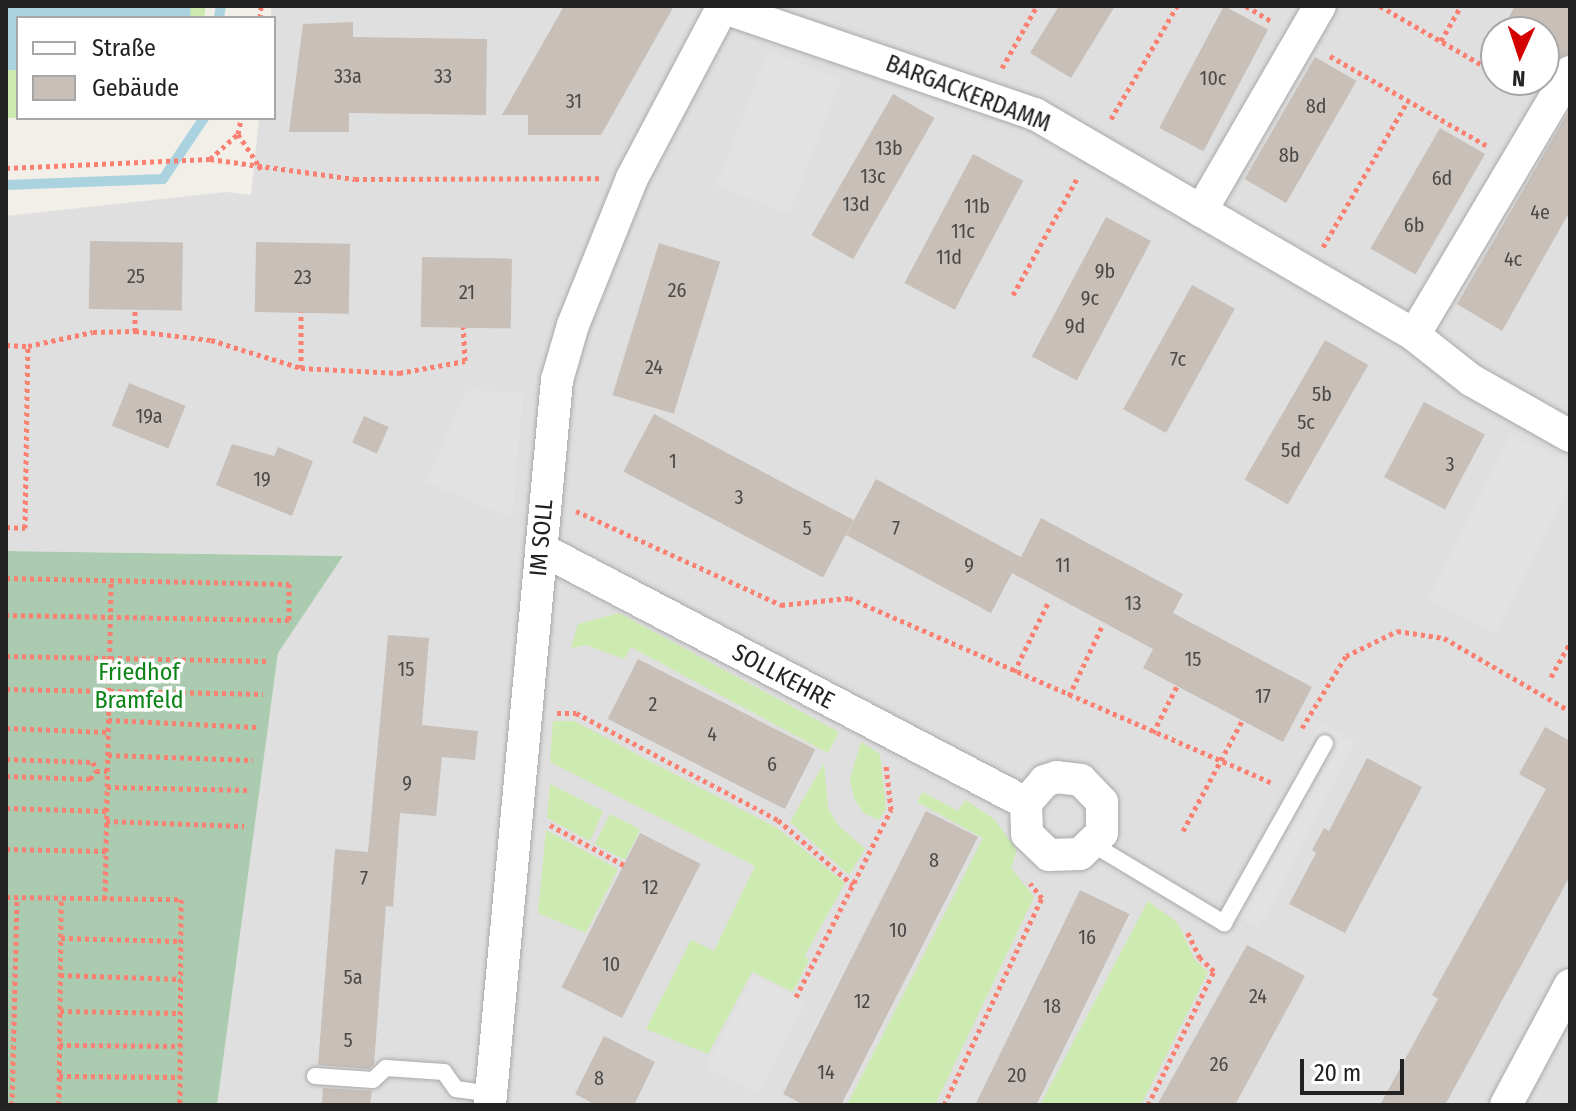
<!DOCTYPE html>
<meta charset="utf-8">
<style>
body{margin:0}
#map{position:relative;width:1576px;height:1111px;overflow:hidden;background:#f2efe9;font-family:"Fira Sans Condensed",sans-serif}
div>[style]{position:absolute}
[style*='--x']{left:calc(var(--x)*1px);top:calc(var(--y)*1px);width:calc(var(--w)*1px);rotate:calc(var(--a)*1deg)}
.residential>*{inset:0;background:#e0dfdf}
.grass>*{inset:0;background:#cdebb0;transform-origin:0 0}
.cemetery>*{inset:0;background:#aacbaf}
.parking>*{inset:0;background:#e2e2e2;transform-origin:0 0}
.water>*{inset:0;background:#aad3df}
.stream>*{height:10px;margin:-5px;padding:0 5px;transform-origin:5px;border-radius:5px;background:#aad3df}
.building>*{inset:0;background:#c7bfb8;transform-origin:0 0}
.path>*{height:5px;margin-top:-2.5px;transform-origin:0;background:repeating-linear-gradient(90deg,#fa8072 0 4px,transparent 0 8px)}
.roads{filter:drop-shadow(0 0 2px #a9a9a9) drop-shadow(0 0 2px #a9a9a9)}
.lane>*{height:16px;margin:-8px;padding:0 8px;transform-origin:8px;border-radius:8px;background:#fff}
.street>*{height:32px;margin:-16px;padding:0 16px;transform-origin:16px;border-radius:16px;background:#fff}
span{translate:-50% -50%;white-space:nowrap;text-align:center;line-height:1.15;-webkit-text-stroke:7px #fff;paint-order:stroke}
.number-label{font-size:20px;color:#4b4948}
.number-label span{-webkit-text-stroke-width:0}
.street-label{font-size:24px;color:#222}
.park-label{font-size:24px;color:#0c8416}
.frame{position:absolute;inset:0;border:8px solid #222;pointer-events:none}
.legend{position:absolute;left:16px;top:16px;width:260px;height:104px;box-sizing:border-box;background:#fff;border:2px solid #a7a7a7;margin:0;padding:10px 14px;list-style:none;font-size:24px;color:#222}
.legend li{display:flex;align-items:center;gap:16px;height:40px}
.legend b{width:40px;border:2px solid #a7a7a7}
.north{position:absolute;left:1480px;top:16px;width:80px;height:80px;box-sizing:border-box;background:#fff;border:2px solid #a7a7a7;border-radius:50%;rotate:183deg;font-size:22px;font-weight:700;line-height:32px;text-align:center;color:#222}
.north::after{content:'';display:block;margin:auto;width:28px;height:36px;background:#d40000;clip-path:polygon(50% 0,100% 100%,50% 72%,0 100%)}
.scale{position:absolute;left:1300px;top:1059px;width:104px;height:36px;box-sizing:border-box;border:4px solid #222;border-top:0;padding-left:10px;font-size:24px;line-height:28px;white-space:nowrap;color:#222;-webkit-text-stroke:6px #fff;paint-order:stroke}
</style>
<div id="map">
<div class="residential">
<i style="clip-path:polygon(evenodd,271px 6px,1570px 6px,1570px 1105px,217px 1105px,278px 653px,342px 556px,6px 551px,6px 216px,226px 192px,251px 195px,259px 118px,274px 118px,271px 6px,1496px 32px,1544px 32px,1544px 80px,1496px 80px,1496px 32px)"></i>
</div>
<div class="grass">
<i style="clip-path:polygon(6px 6px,206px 6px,204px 18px,18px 18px,18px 118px,189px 118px,6px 118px)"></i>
<i style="clip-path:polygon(619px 613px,839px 732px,828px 753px,631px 647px,624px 659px,586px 645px,571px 648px,578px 624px)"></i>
<i style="clip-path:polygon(553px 721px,574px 721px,777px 828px,845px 883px,805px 955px,809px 960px,793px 992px,752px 972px,708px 1054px,646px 1029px,691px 940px,714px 951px,755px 866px,550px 762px)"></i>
<i style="clip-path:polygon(861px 742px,880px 754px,886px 808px,879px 820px,864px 813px,854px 798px,850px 779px)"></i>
<i style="clip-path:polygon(824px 763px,828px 808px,838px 825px,865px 849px,849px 875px,790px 822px)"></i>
<i style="clip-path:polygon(550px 784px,603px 811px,590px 841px,547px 818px)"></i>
<i style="clip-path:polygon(923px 792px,958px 811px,965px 800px,993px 818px,1017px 850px,1011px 868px,1034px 897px,935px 1105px,847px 1105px,983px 838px,917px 802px)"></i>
<i style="left:610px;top:814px;width:34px;height:34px;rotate:27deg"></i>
<i style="clip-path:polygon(546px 830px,618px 869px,586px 933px,538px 913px)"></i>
<i style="clip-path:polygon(1148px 901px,1178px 923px,1194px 959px,1208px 972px,1141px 1105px,1040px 1105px)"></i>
</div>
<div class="cemetery">
<i style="clip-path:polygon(6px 551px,343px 556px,278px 653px,217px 1105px,6px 1105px)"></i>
</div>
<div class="parking">
<i style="left:768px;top:51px;width:78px;height:144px;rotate:21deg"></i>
<i style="clip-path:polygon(467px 390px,523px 393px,512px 518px,426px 482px)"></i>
<i style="clip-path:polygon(1511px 435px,1570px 464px,1570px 483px,1495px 633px,1428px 600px)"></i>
<i style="left:1319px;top:723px;width:40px;height:210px;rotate:27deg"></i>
<i style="left:753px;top:975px;width:59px;height:104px;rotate:27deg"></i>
</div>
<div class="water">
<i style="clip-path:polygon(6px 6px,191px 6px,190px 18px,18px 18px,18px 70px,6px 70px)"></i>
</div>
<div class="stream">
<i style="--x:219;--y:18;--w:12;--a:-81"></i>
<i style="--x:6;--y:185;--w:157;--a:-2.2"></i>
<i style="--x:163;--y:179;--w:73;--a:-56.1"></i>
</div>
<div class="building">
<i style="clip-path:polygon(564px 6px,674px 6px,601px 135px,528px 135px,528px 115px,502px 115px)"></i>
<i style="clip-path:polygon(1059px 6px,1115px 6px,1071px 78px,1030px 53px)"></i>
<i style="left:1224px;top:6px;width:50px;height:138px;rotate:28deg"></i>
<i style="clip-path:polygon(1515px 6px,1570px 6px,1570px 53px,1554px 62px,1544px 79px,1544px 32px,1500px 32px)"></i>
<i style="clip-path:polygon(353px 22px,353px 37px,487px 39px,486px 115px,349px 113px,349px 132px,289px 132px,303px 24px)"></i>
<i style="left:1315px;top:57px;width:48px;height:141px;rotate:30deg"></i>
<i style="left:893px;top:94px;width:48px;height:163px;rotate:30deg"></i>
<i style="clip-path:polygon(1570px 109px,1570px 211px,1502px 331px,1457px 304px)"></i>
<i style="left:1440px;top:128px;width:52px;height:139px;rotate:30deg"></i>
<i style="left:973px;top:154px;width:57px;height:146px;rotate:28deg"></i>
<i style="left:1106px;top:217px;width:51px;height:158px;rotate:28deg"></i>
<i style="left:90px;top:241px;width:93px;height:68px;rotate:1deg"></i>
<i style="left:256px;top:242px;width:94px;height:70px;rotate:1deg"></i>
<i style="left:659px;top:243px;width:64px;height:159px;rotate:17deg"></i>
<i style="left:422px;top:257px;width:90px;height:70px;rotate:1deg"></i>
<i style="left:1192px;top:285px;width:49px;height:142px;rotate:29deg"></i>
<i style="left:1325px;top:340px;width:50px;height:161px;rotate:30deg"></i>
<i style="left:129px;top:383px;width:61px;height:46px;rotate:22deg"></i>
<i style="left:1424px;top:402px;width:69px;height:85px;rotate:28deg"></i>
<i style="left:654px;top:414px;width:226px;height:65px;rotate:28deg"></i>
<i style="left:364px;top:416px;width:27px;height:29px;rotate:24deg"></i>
<i style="clip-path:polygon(232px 444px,274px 456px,278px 447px,313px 461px,292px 516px,216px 485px)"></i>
<i style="clip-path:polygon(876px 479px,1021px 557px,1041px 518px,1183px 594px,1173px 613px,1312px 687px,1283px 742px,1143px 668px,1153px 649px,1012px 573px,991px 613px,846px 535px)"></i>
<i style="clip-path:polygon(388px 635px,429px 638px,422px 725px,478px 731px,475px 760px,442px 757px,436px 816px,400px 813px,393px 907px,386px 906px,374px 1064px,369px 1069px,318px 1065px,335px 849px,368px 852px)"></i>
<i style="left:638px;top:659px;width:199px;height:67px;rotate:27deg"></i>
<i style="clip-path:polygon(1545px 727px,1570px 741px,1570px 876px,1445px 1105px,1380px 1105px,1438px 999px,1432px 995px,1546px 789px,1519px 774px)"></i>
<i style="clip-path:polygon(1367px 758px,1422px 787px,1345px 933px,1289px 904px,1316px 853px,1312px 850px,1324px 828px,1329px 831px)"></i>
<i style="clip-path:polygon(926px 811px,978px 837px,841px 1105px,804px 1105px,783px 1094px)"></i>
<i style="left:640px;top:833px;width:68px;height:173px;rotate:27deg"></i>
<i style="left:1080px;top:890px;width:55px;height:241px;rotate:26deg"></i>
<i style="clip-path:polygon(1247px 945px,1305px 976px,1235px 1105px,1157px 1105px)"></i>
<i style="clip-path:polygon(604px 1036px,655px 1062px,634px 1105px,596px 1105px,575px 1094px)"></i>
<i style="clip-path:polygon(323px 1088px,372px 1091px,370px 1105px,322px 1105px)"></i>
</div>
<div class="path">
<i style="--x:1246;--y:6;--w:31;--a:31"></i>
<i style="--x:1380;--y:6;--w:134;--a:30"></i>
<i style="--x:260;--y:18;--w:12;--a:-85"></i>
<i style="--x:1441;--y:41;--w:40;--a:-60.3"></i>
<i style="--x:1330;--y:56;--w:181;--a:29.8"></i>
<i style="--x:1002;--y:68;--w:71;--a:-60.6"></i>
<i style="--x:1508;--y:80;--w:20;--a:30"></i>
<i style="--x:1111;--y:119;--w:131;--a:-59.7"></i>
<i style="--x:238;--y:134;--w:42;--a:56.7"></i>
<i style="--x:210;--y:159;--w:38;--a:-42"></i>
<i style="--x:238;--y:134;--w:16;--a:-79"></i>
<i style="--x:6;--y:168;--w:204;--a:-2.5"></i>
<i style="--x:210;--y:159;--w:146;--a:7.9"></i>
<i style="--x:355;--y:179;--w:244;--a:-0.2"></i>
<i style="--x:1323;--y:247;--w:168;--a:-59.9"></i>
<i style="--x:1013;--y:295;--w:135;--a:-61.2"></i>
<i style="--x:135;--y:331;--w:22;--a:-90"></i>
<i style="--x:6;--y:345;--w:22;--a:3"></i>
<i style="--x:301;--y:368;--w:56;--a:-90"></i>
<i style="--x:576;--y:511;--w:226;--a:24.6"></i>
<i style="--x:781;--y:605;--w:68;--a:-5.9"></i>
<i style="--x:849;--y:598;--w:462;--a:23.6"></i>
<i style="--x:6;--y:527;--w:19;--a:3"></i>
<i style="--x:25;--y:528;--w:182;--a:-89.1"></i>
<i style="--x:28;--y:346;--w:66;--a:-12.2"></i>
<i style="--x:93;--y:332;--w:42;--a:-1.4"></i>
<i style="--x:135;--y:331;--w:77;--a:6.8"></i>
<i style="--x:211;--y:340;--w:94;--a:17.3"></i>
<i style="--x:301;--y:368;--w:98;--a:2.9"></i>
<i style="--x:399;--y:373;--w:67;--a:-10.3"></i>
<i style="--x:465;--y:361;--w:34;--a:-93"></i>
<i style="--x:6;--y:578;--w:283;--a:1.2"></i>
<i style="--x:289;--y:584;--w:36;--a:90"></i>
<i style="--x:289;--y:620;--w:283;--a:-179"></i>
<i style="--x:6;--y:656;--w:260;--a:1.1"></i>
<i style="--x:1014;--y:672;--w:79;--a:-63.8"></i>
<i style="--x:1551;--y:677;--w:39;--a:-61"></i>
<i style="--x:6;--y:689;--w:257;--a:1.1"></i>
<i style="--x:1069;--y:696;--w:80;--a:-64.7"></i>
<i style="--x:557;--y:713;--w:19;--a:0"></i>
<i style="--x:576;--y:713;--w:229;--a:27.9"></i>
<i style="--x:778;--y:820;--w:99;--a:40.9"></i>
<i style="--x:108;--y:720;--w:149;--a:2.7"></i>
<i style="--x:6;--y:728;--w:102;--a:2.2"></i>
<i style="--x:1302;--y:728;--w:84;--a:-58.6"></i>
<i style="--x:1346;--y:656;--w:57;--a:-26.1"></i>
<i style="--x:1397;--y:631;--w:48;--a:8.5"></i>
<i style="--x:1444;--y:638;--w:146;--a:30.1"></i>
<i style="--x:1153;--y:733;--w:53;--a:-62.9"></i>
<i style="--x:108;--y:755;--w:145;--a:2"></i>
<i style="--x:6;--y:759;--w:87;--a:2"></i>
<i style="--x:93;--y:762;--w:9;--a:72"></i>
<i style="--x:96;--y:771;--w:11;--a:0"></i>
<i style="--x:6;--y:776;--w:84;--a:2"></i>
<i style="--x:90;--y:779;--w:10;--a:-53"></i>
<i style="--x:107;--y:787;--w:143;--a:1.2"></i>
<i style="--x:6;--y:808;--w:100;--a:1.7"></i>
<i style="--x:106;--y:821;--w:138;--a:2.1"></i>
<i style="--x:550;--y:825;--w:84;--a:28.4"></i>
<i style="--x:1183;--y:831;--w:125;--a:-61.8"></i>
<i style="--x:6;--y:849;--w:100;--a:1.1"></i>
<i style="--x:6;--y:897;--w:175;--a:0.7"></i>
<i style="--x:181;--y:899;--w:206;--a:90.3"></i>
<i style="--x:105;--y:899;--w:319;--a:-88.9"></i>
<i style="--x:61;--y:938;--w:120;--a:1.4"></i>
<i style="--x:60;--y:975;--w:121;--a:1.9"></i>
<i style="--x:796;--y:997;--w:210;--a:-63.1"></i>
<i style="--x:891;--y:810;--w:45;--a:-96.3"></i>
<i style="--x:60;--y:1011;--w:120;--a:1"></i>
<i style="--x:59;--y:1045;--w:121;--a:0.5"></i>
<i style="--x:59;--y:1076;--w:121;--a:0.5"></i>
<i style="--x:12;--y:1105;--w:207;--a:-88.6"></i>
<i style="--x:59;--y:1105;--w:207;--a:-89.4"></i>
<i style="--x:944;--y:1105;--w:229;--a:-64.7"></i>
<i style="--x:1042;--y:898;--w:19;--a:-129"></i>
<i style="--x:1148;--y:1105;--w:149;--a:-63.8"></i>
<i style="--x:1214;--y:971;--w:19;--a:-137"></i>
<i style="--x:1200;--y:958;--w:30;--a:-116"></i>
</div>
<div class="roads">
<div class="lane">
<i style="--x:1094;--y:845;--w:152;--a:31"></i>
<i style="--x:1224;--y:923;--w:206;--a:-60.7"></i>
<i style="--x:315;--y:1076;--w:58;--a:3.9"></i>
<i style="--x:373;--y:1080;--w:18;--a:-43"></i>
<i style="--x:386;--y:1068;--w:58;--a:3.9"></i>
<i style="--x:444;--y:1072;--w:21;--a:55"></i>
<i style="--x:456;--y:1089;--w:35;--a:8"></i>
</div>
<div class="street">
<i style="--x:722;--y:7;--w:331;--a:18.9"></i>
<i style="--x:1035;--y:114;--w:439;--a:30.2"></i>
<i style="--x:1414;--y:335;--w:73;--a:38.3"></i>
<i style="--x:1471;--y:380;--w:114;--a:29.5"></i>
<i style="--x:1201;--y:211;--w:237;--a:-59.9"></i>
<i style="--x:1414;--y:335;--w:306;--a:-59.3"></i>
<i style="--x:541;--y:549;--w:547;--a:27.64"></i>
<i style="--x:1026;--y:803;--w:31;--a:88"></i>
<i style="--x:1027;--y:834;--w:30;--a:44"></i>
<i style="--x:1049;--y:855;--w:31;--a:-2"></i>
<i style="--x:1080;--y:854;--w:30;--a:-44"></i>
<i style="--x:1102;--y:833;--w:31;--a:-90"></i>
<i style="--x:1102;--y:802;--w:30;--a:-134"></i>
<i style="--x:1081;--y:780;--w:24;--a:-173"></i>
<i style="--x:1057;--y:777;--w:13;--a:162"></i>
<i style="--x:1045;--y:781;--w:29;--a:131"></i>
<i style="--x:490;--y:1105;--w:728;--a:-84.72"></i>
<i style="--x:557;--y:380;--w:57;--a:-73.8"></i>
<i style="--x:573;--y:325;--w:158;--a:-68.1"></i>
<i style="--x:632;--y:178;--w:195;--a:-62.1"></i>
<i style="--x:1506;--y:1105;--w:136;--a:-61.9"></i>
</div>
</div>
<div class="number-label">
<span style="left:348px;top:76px">33a</span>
<span style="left:443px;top:76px">33</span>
<span style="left:1213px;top:78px">10c</span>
<span style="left:574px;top:101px">31</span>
<span style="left:1316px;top:106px">8d</span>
<span style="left:889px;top:148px">13b</span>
<span style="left:1289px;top:155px">8b</span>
<span style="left:873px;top:176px">13c</span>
<span style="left:1442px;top:178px">6d</span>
<span style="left:856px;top:204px">13d</span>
<span style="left:977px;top:206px">11b</span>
<span style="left:1540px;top:212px">4e</span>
<span style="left:1414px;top:225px">6b</span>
<span style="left:963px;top:231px">11c</span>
<span style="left:949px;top:257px">11d</span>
<span style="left:1513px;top:259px">4c</span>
<span style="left:1105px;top:271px">9b</span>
<span style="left:136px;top:276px">25</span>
<span style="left:303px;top:277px">23</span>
<span style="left:677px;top:290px">26</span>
<span style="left:467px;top:292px">21</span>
<span style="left:1090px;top:298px">9c</span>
<span style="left:1075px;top:326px">9d</span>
<span style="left:1178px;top:359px">7c</span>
<span style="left:654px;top:367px">24</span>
<span style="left:1322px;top:394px">5b</span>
<span style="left:149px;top:416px">19a</span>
<span style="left:1306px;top:422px">5c</span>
<span style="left:1291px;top:450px">5d</span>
<span style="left:673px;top:461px">1</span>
<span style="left:1450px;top:464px">3</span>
<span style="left:262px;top:479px">19</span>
<span style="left:739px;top:497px">3</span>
<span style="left:807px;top:528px">5</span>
<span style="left:896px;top:528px">7</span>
<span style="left:969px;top:565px">9</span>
<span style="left:1063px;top:565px">11</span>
<span style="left:1133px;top:603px">13</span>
<span style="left:1193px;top:659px">15</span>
<span style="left:406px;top:669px">15</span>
<span style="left:1263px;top:696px">17</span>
<span style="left:653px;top:704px">2</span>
<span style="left:712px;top:734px">4</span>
<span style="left:772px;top:764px">6</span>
<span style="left:407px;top:783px">9</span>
<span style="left:934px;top:860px">8</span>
<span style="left:364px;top:878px">7</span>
<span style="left:650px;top:887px">12</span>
<span style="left:898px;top:930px">10</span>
<span style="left:1087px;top:937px">16</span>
<span style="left:611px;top:964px">10</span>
<span style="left:353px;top:977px">5a</span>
<span style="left:1258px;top:996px">24</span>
<span style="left:862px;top:1001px">12</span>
<span style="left:1052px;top:1006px">18</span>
<span style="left:348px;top:1040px">5</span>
<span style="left:1219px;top:1064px">26</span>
<span style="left:826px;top:1072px">14</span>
<span style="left:1017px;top:1075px">20</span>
<span style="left:599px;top:1078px">8</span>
</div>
<div class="street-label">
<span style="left:968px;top:94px;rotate:21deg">BARGACKERDAMM</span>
<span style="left:542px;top:538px;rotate:-85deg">IM SOLL</span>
<span style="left:783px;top:677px;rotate:28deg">SOLLKEHRE</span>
</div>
<div class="park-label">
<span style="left:139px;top:687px">Friedhof<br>Bramfeld</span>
</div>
<div class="frame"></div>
<ul class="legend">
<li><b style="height:10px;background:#fff"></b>Straße</li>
<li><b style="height:22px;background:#c7bfb8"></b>Gebäude</li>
</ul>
<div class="north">N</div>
<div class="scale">20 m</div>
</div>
